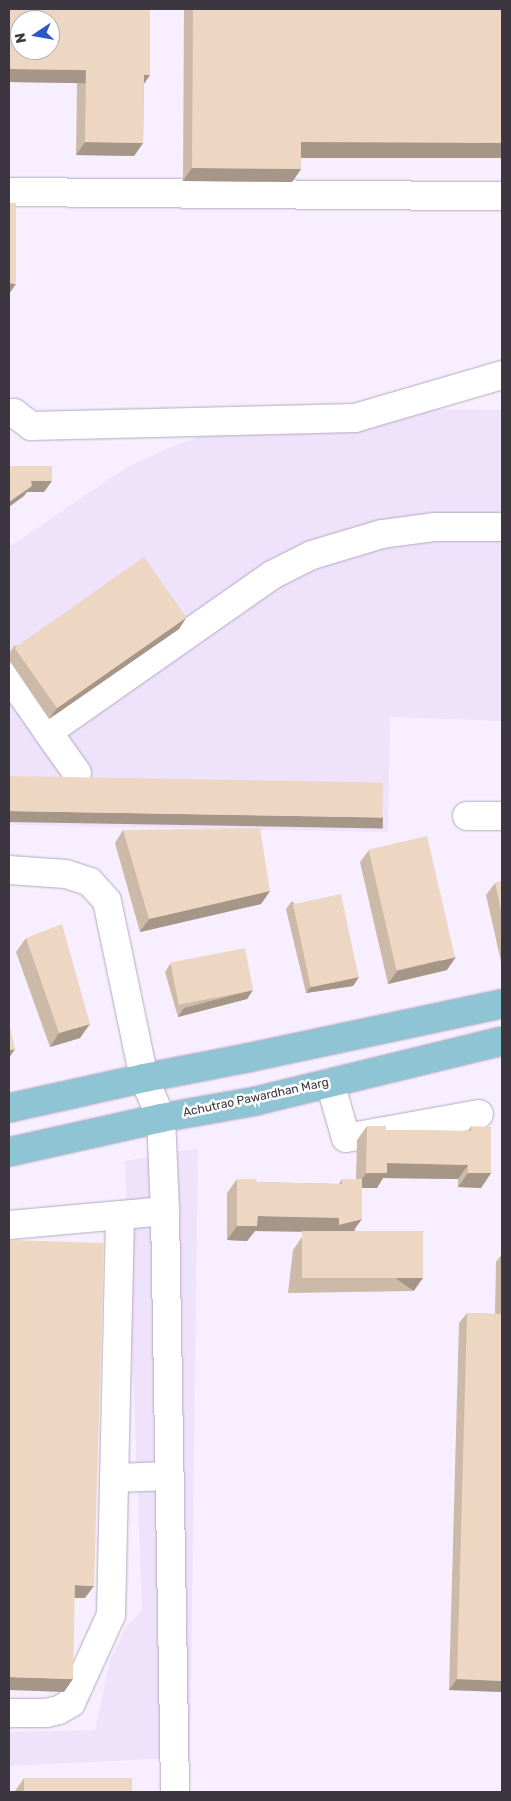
<!DOCTYPE html>
<style>
body{margin:0}
#map{position:relative;width:511px;height:1801px;overflow:hidden;background:#f7efff;font-family:Rubik,sans-serif}
div>[style]{position:absolute}
[style*='--x']{left:calc(var(--x)*1px);top:calc(var(--y)*1px);width:calc(var(--w)*1px);rotate:calc(var(--a)*1deg)}
.built>*{inset:0;background:#efe2fb}
.roads{filter:drop-shadow(0 0 1px #b5a8c0) drop-shadow(0 0 1px #b5a8c0)}
.minor>*{height:28px;margin:-14px;padding:0 14px;transform-origin:14px;border-radius:14px;background:#fff}
.major>*{height:28px;margin:-14px;padding:0 14px;transform-origin:14px;border-radius:14px;background:#8ec4d3}
.wall>*{inset:0;background:#ccb9a8}
.shaded-wall>*{inset:0;background:#a69688;transform-origin:0 0}
.building>*{inset:0;background:#edd7c3;transform-origin:0 0}
span{translate:-50% -50%;white-space:nowrap;text-align:center;line-height:1.15;-webkit-text-stroke:5px #fff;paint-order:stroke}
.street-label{font-size:12px;color:#3b3640}
.frame{position:absolute;inset:0;border:10px solid #3b3640;pointer-events:none}
.north{position:absolute;left:10px;top:10px;width:50px;height:50px;box-sizing:border-box;background:#fff;border:1px solid #b1afb3;border-radius:50%;rotate:258deg;font-size:14px;font-weight:700;line-height:20px;text-align:center;color:#3b3640}
.north::after{content:'';display:block;margin:auto;width:18px;height:22px;background:#2d56c6;clip-path:polygon(50% 0,100% 100%,50% 72%,0 100%)}
</style>
<div id="map">
<div class="built">
<i style="clip-path:polygon(221px 407px,502px 410px,502px 721px,390px 717px,388px 832px,9px 825px,9px 547px,127px 467px,171px 447px,219px 429px)"></i>
<i style="clip-path:polygon(198px 1148px,190px 1760px,175px 1758px,9px 1766px,9px 1732px,95px 1730px,110px 1660px,125px 1629px,142px 1609px,125px 1161px)"></i>
</div>
<div class="roads">
<div class="minor">
<i style="--x:9;--y:192;--w:493;--a:0.5"></i>
<i style="--x:9;--y:413;--w:5;--a:0"></i>
<i style="--x:14;--y:413;--w:21;--a:37"></i>
<i style="--x:31;--y:426;--w:324;--a:-1.4"></i>
<i style="--x:355;--y:418;--w:153;--a:-16.3"></i>
<i style="--x:9;--y:676;--w:68;--a:55.1"></i>
<i style="--x:77;--y:773;--w:50;--a:-125.3"></i>
<i style="--x:48;--y:732;--w:274;--a:-35"></i>
<i style="--x:272;--y:575;--w:45;--a:-26.6"></i>
<i style="--x:312;--y:555;--w:73;--a:-16.7"></i>
<i style="--x:382;--y:534;--w:52;--a:-7.7"></i>
<i style="--x:434;--y:527;--w:68;--a:0"></i>
<i style="--x:467;--y:816;--w:35;--a:0"></i>
<i style="--x:9;--y:870;--w:57;--a:4"></i>
<i style="--x:66;--y:874;--w:25;--a:18"></i>
<i style="--x:90;--y:882;--w:25;--a:48"></i>
<i style="--x:107;--y:901;--w:181;--a:78.2"></i>
<i style="--x:144;--y:1078;--w:43;--a:67"></i>
<i style="--x:161;--y:1118;--w:93;--a:87.5"></i>
<i style="--x:165;--y:1211;--w:581;--a:89.01"></i>
<i style="--x:330;--y:1083;--w:57;--a:73.8"></i>
<i style="--x:346;--y:1138;--w:135;--a:-10.2"></i>
<i style="--x:9;--y:1225;--w:157;--a:-5.1"></i>
<i style="--x:114;--y:1478;--w:56;--a:-2"></i>
<i style="--x:9;--y:1713;--w:37;--a:0"></i>
<i style="--x:46;--y:1713;--w:13;--a:-13"></i>
<i style="--x:59;--y:1710;--w:14;--a:-30"></i>
<i style="--x:71;--y:1703;--w:97;--a:-65.6"></i>
<i style="--x:111;--y:1615;--w:400;--a:-88.7"></i>
</div>
<div class="major">
<i style="--x:9;--y:1108;--w:138;--a:-12.5"></i>
<i style="--x:144;--y:1078;--w:105;--a:-11"></i>
<i style="--x:247;--y:1058;--w:261;--a:-12"></i>
<i style="--x:9;--y:1152;--w:156;--a:-12.6"></i>
<i style="--x:161;--y:1118;--w:97;--a:-10.1"></i>
<i style="--x:256;--y:1101;--w:253;--a:-13.7"></i>
</div>
</div>
<div class="wall">
<i style="clip-path:polygon(9px 9px,150px 75px,144px 84px,143px 143px,134px 156px,76px 155px,77px 83px,9px 82px)"></i>
<i style="clip-path:polygon(184px 9px,502px 9px,301px 155px,301px 169px,292px 182px,183px 181px)"></i>
<i style="clip-path:polygon(186px 618px,179px 629px,49px 719px,9px 660px,9px 654px,14px 646px)"></i>
<i style="clip-path:polygon(123px 830px,270px 891px,261px 904px,140px 932px,115px 843px)"></i>
<i style="clip-path:polygon(369px 850px,447px 970px,388px 984px,360px 862px)"></i>
<i style="clip-path:polygon(502px 881px,502px 966px,486px 895px,495px 883px)"></i>
<i style="clip-path:polygon(292px 901px,359px 977px,353px 986px,306px 993px,286px 909px)"></i>
<i style="clip-path:polygon(26px 938px,80px 1038px,50px 1047px,16px 952px)"></i>
<i style="clip-path:polygon(171px 963px,253px 990px,247px 999px,178px 1017px,165px 972px)"></i>
<i style="clip-path:polygon(367px 1126px,386px 1130px,468px 1131px,471px 1126px,491px 1173px,481px 1188px,458px 1187px,458px 1179px,383px 1178px,377px 1188px,362px 1188px,352px 1233px,346px 1235px,414px 1291px,288px 1293px,293px 1250px,302px 1237px,329px 1236px,329px 1232px,255px 1231px,247px 1241px,227px 1240px,227px 1193px,237px 1179px,257px 1182px,339px 1184px,342px 1179px,356px 1179px,357px 1140px)"></i>
<i style="clip-path:polygon(502px 1254px,502px 1692px,449px 1690px,459px 1323px,467px 1313px,495px 1314px,496px 1262px)"></i>
<i style="clip-path:polygon(24px 1778px,132px 1792px,15px 1792px,15px 1791px)"></i>
</div>
<div class="shaded-wall">
<i style="left:9px;top:69px;width:77px;height:13px;rotate:1deg"></i>
<i style="clip-path:polygon(144px 75px,150px 75px,141px 88px)"></i>
<i style="clip-path:polygon(85px 142px,143px 143px,134px 156px,76px 155px)"></i>
<i style="left:301px;top:142px;width:201px;height:16px"></i>
<i style="clip-path:polygon(192px 168px,301px 169px,292px 182px,183px 181px)"></i>
<i style="clip-path:polygon(9px 283px,16px 284px,9px 294px)"></i>
<i style="clip-path:polygon(31px 481px,52px 481px,44px 492px,27px 492px,24px 496px,9px 507px,9px 502px)"></i>
<i style="clip-path:polygon(186px 618px,179px 629px,49px 719px,57px 708px)"></i>
<i style="left:9px;top:811px;width:374px;height:11px;rotate:1deg"></i>
<i style="clip-path:polygon(270px 891px,261px 904px,140px 932px,149px 919px)"></i>
<i style="clip-path:polygon(456px 957px,447px 970px,388px 984px,397px 971px)"></i>
<i style="clip-path:polygon(359px 977px,353px 986px,306px 993px,312px 985px)"></i>
<i style="clip-path:polygon(253px 990px,247px 999px,178px 1017px,184px 1008px)"></i>
<i style="clip-path:polygon(90px 1024px,80px 1038px,50px 1047px,59px 1033px)"></i>
<i style="clip-path:polygon(15px 1049px,9px 1058px,9px 1050px)"></i>
<i style="clip-path:polygon(387px 1163px,468px 1165px,458px 1179px,383px 1178px,377px 1188px,356px 1188px,366px 1173px)"></i>
<i style="clip-path:polygon(468px 1173px,491px 1173px,481px 1188px,458px 1187px)"></i>
<i style="clip-path:polygon(258px 1216px,339px 1218px,329px 1232px,255px 1231px,247px 1241px,227px 1240px,237px 1226px)"></i>
<i style="clip-path:polygon(362px 1219px,352px 1233px,329px 1240px,339px 1225px)"></i>
<i style="left:423px;top:1278px;width:16px;height:126px;rotate:125deg"></i>
<i style="clip-path:polygon(75px 1585px,94px 1586px,85px 1598px,66px 1598px)"></i>
<i style="clip-path:polygon(9px 1677px,73px 1679px,64px 1692px,9px 1690px)"></i>
<i style="clip-path:polygon(457px 1679px,502px 1681px,502px 1692px,449px 1690px)"></i>
</div>
<div class="building">
<i style="clip-path:polygon(evenodd,9px 9px,150px 9px,150px 75px,144px 75px,143px 143px,85px 142px,86px 70px,9px 69px,9px 9px,20px 20px,50px 20px,50px 50px,20px 50px,20px 20px)"></i>
<i style="clip-path:polygon(193px 9px,502px 9px,502px 143px,301px 142px,301px 169px,192px 168px)"></i>
<i style="left:9px;top:203px;width:7px;height:80px"></i>
<i style="clip-path:polygon(9px 466px,52px 466px,52px 481px,31px 481px,32px 486px,9px 502px)"></i>
<i style="left:144px;top:557px;width:74px;height:158px;rotate:55deg"></i>
<i style="left:9px;top:776px;width:374px;height:35px;rotate:1deg"></i>
<i style="clip-path:polygon(260px 828px,270px 891px,149px 919px,123px 830px)"></i>
<i style="left:427px;top:836px;width:124px;height:60px;rotate:77deg"></i>
<i style="clip-path:polygon(502px 881px,502px 915px,495px 883px)"></i>
<i style="left:341px;top:894px;width:85px;height:49px;rotate:78deg"></i>
<i style="clip-path:polygon(62px 924px,90px 1024px,59px 1033px,26px 938px)"></i>
<i style="left:245px;top:948px;width:43px;height:76px;rotate:79deg"></i>
<i style="clip-path:polygon(9px 1022px,15px 1049px,9px 1050px)"></i>
<i style="clip-path:polygon(367px 1126px,386px 1126px,386px 1130px,471px 1131px,471px 1126px,491px 1127px,491px 1173px,468px 1173px,468px 1165px,387px 1163px,387px 1173px,366px 1173px)"></i>
<i style="clip-path:polygon(237px 1179px,256px 1179px,257px 1182px,342px 1184px,342px 1179px,362px 1179px,362px 1219px,339px 1225px,339px 1218px,258px 1216px,257px 1226px,237px 1226px)"></i>
<i style="left:423px;top:1231px;width:47px;height:121px;rotate:90deg"></i>
<i style="clip-path:polygon(9px 1240px,104px 1243px,94px 1586px,75px 1585px,73px 1679px,9px 1677px)"></i>
<i style="clip-path:polygon(502px 1296px,502px 1681px,457px 1679px,467px 1313px,502px 1314px)"></i>
<i style="left:24px;top:1778px;width:108px;height:14px"></i>
</div>
<div class="street-label">
<span style="left:256px;top:1098px;rotate:-12deg">Achutrao Pawardhan Marg</span>
</div>
<div class="frame"></div>
<div class="north">N</div>
</div>
